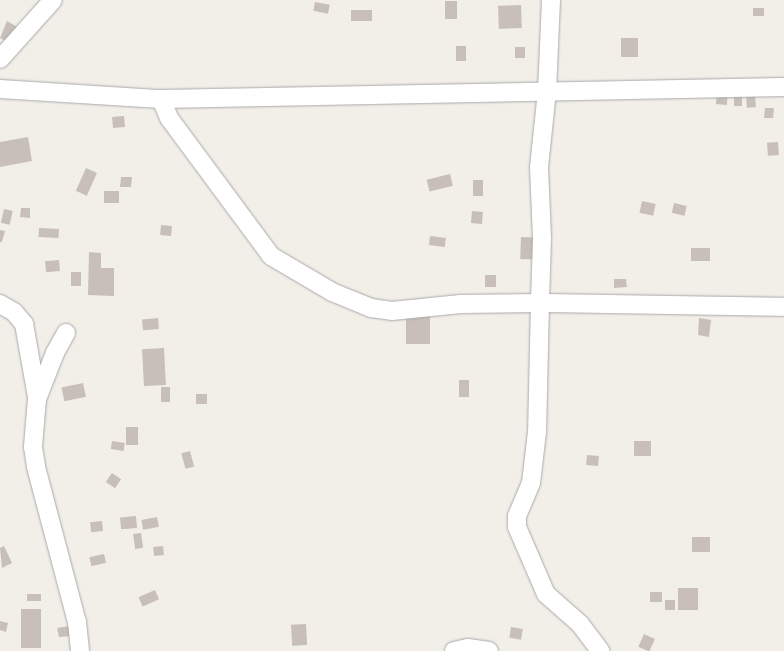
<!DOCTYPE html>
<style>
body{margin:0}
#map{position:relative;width:784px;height:651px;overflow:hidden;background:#f2efe9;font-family:"Space Grotesk",sans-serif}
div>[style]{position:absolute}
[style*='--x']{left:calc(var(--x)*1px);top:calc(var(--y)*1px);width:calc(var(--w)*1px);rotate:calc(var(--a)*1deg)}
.building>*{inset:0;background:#c7bfb8;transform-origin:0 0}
.roads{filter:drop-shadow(0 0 1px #a9a9a9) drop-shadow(0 0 1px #a9a9a9)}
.minor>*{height:18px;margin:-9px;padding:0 9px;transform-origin:9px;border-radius:9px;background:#fff}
span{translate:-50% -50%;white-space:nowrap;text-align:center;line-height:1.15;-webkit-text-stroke:4px #fff;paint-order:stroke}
</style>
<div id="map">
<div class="building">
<i style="left:445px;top:1px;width:12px;height:18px"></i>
<i style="left:315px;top:2px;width:15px;height:9px;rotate:11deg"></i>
<i style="left:521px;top:5px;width:23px;height:23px;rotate:88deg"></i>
<i style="left:753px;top:8px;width:11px;height:8px"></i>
<i style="left:351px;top:10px;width:21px;height:11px"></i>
<i style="clip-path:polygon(7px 21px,24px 31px,15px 46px,0 38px)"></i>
<i style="left:621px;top:38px;width:17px;height:19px"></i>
<i style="left:456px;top:46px;width:10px;height:15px"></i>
<i style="left:515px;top:47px;width:10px;height:11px"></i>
<i style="left:717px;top:91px;width:11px;height:13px;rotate:5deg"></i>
<i style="left:742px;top:91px;width:15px;height:8px;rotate:90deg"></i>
<i style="left:755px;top:96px;width:11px;height:9px;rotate:85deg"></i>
<i style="clip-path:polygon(765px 108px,774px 108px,773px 118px,764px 118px)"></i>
<i style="left:124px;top:116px;width:11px;height:12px;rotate:85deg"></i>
<i style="clip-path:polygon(28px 137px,32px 161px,0 167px,0 142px)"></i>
<i style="left:778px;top:142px;width:13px;height:11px;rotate:86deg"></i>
<i style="left:86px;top:168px;width:12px;height:25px;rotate:24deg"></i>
<i style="left:450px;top:174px;width:12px;height:24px;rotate:76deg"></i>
<i style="clip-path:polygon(121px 177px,132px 177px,131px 187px,120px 187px)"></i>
<i style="left:473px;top:180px;width:10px;height:16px"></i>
<i style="left:104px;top:191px;width:15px;height:12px"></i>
<i style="left:642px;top:201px;width:14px;height:12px;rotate:12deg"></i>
<i style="left:674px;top:203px;width:13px;height:10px;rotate:13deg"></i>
<i style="clip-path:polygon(21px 208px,30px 208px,30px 218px,20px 217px)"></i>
<i style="left:4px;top:209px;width:9px;height:14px;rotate:13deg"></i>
<i style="left:472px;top:211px;width:11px;height:12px;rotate:5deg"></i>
<i style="left:161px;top:225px;width:11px;height:10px;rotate:5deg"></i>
<i style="left:39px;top:228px;width:20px;height:9px;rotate:3deg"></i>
<i style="clip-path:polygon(0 230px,5px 231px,2px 242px,0 242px)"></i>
<i style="left:430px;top:236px;width:16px;height:9px;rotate:7deg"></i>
<i style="left:521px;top:237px;width:24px;height:22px;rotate:2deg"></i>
<i style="left:691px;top:248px;width:19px;height:13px"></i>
<i style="clip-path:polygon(89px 252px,101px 253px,101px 268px,114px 268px,114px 296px,88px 295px)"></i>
<i style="left:59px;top:260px;width:11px;height:14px;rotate:85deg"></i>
<i style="left:71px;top:272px;width:10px;height:14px"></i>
<i style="left:485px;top:275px;width:11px;height:12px"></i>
<i style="clip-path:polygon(614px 279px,626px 279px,627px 287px,614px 288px)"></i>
<i style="left:406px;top:314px;width:24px;height:30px"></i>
<i style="left:158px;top:318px;width:11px;height:16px;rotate:85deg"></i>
<i style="clip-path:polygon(699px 318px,711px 320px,709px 337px,698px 335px)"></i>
<i style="left:164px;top:348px;width:37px;height:22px;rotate:87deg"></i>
<i style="left:459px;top:380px;width:10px;height:17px"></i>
<i style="left:83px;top:383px;width:14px;height:22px;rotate:78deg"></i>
<i style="left:161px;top:387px;width:9px;height:15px"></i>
<i style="left:196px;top:394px;width:11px;height:10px"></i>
<i style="left:126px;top:427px;width:12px;height:18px"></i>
<i style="left:112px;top:441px;width:13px;height:8px;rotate:9deg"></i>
<i style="left:634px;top:441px;width:17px;height:15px"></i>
<i style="left:190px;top:451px;width:16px;height:9px;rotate:75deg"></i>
<i style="left:587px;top:455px;width:12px;height:10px;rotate:5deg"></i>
<i style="left:112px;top:473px;width:11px;height:11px;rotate:34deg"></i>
<i style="left:136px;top:516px;width:12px;height:16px;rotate:85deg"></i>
<i style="left:157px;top:517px;width:10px;height:16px;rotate:79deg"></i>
<i style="left:102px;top:521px;width:10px;height:12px;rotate:84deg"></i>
<i style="left:141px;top:533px;width:15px;height:8px;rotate:82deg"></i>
<i style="left:692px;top:537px;width:18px;height:15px"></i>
<i style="clip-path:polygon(4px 546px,12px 563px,2px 568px,0 548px)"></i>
<i style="left:163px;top:546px;width:9px;height:10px;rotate:84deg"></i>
<i style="left:104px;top:554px;width:9px;height:15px;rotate:77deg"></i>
<i style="left:678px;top:588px;width:20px;height:22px"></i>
<i style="left:155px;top:590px;width:10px;height:18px;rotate:66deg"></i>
<i style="left:662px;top:592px;width:10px;height:12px;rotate:90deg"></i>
<i style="left:41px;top:594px;width:7px;height:14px;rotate:90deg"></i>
<i style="left:665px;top:600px;width:10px;height:10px"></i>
<i style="left:21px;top:609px;width:20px;height:39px"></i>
<i style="clip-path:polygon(0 621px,8px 623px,6px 632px,0 630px)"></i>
<i style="left:306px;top:624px;width:21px;height:15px;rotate:87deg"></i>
<i style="clip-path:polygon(70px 626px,71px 636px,59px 637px,57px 628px)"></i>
<i style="left:511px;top:627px;width:12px;height:11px;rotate:9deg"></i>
<i style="left:644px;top:634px;width:12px;height:14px;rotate:24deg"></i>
</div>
<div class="roads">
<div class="minor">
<i style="--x:551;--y:0;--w:91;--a:92.5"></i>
<i style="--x:547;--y:91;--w:76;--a:96"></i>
<i style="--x:539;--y:167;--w:71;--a:87.6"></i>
<i style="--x:542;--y:238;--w:65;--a:91.8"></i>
<i style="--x:540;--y:303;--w:244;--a:0.9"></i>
<i style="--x:0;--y:59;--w:79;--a:-48.1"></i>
<i style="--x:0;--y:89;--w:161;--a:3.6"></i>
<i style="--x:161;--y:99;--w:623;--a:-1.1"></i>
<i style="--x:161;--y:99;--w:21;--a:67"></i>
<i style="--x:169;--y:118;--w:172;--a:53.5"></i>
<i style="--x:271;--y:256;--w:71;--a:30.5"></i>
<i style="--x:332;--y:292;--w:42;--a:22.3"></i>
<i style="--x:371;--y:308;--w:21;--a:8"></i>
<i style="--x:392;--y:311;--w:69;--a:-5.8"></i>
<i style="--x:461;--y:304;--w:79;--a:-0.7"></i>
<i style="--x:540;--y:303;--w:129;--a:91.3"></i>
<i style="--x:537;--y:432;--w:51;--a:96.7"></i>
<i style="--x:531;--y:483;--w:36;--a:113"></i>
<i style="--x:517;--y:516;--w:11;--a:90"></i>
<i style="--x:517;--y:527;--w:73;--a:66.6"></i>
<i style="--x:546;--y:594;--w:45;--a:41.4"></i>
<i style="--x:580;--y:624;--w:34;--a:53"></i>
<i style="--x:0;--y:304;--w:16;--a:30"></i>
<i style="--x:14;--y:312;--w:16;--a:50"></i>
<i style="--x:24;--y:324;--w:74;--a:79.9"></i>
<i style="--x:66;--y:333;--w:23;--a:119"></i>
<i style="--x:55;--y:353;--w:49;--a:111.4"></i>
<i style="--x:37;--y:399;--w:48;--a:94.8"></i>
<i style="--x:33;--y:447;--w:20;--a:81"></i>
<i style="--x:36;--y:467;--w:160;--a:75.2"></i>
<i style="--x:77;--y:622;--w:29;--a:84"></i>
<i style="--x:454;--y:651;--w:14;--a:-12"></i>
<i style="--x:468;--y:648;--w:21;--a:8"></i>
</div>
</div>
</div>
